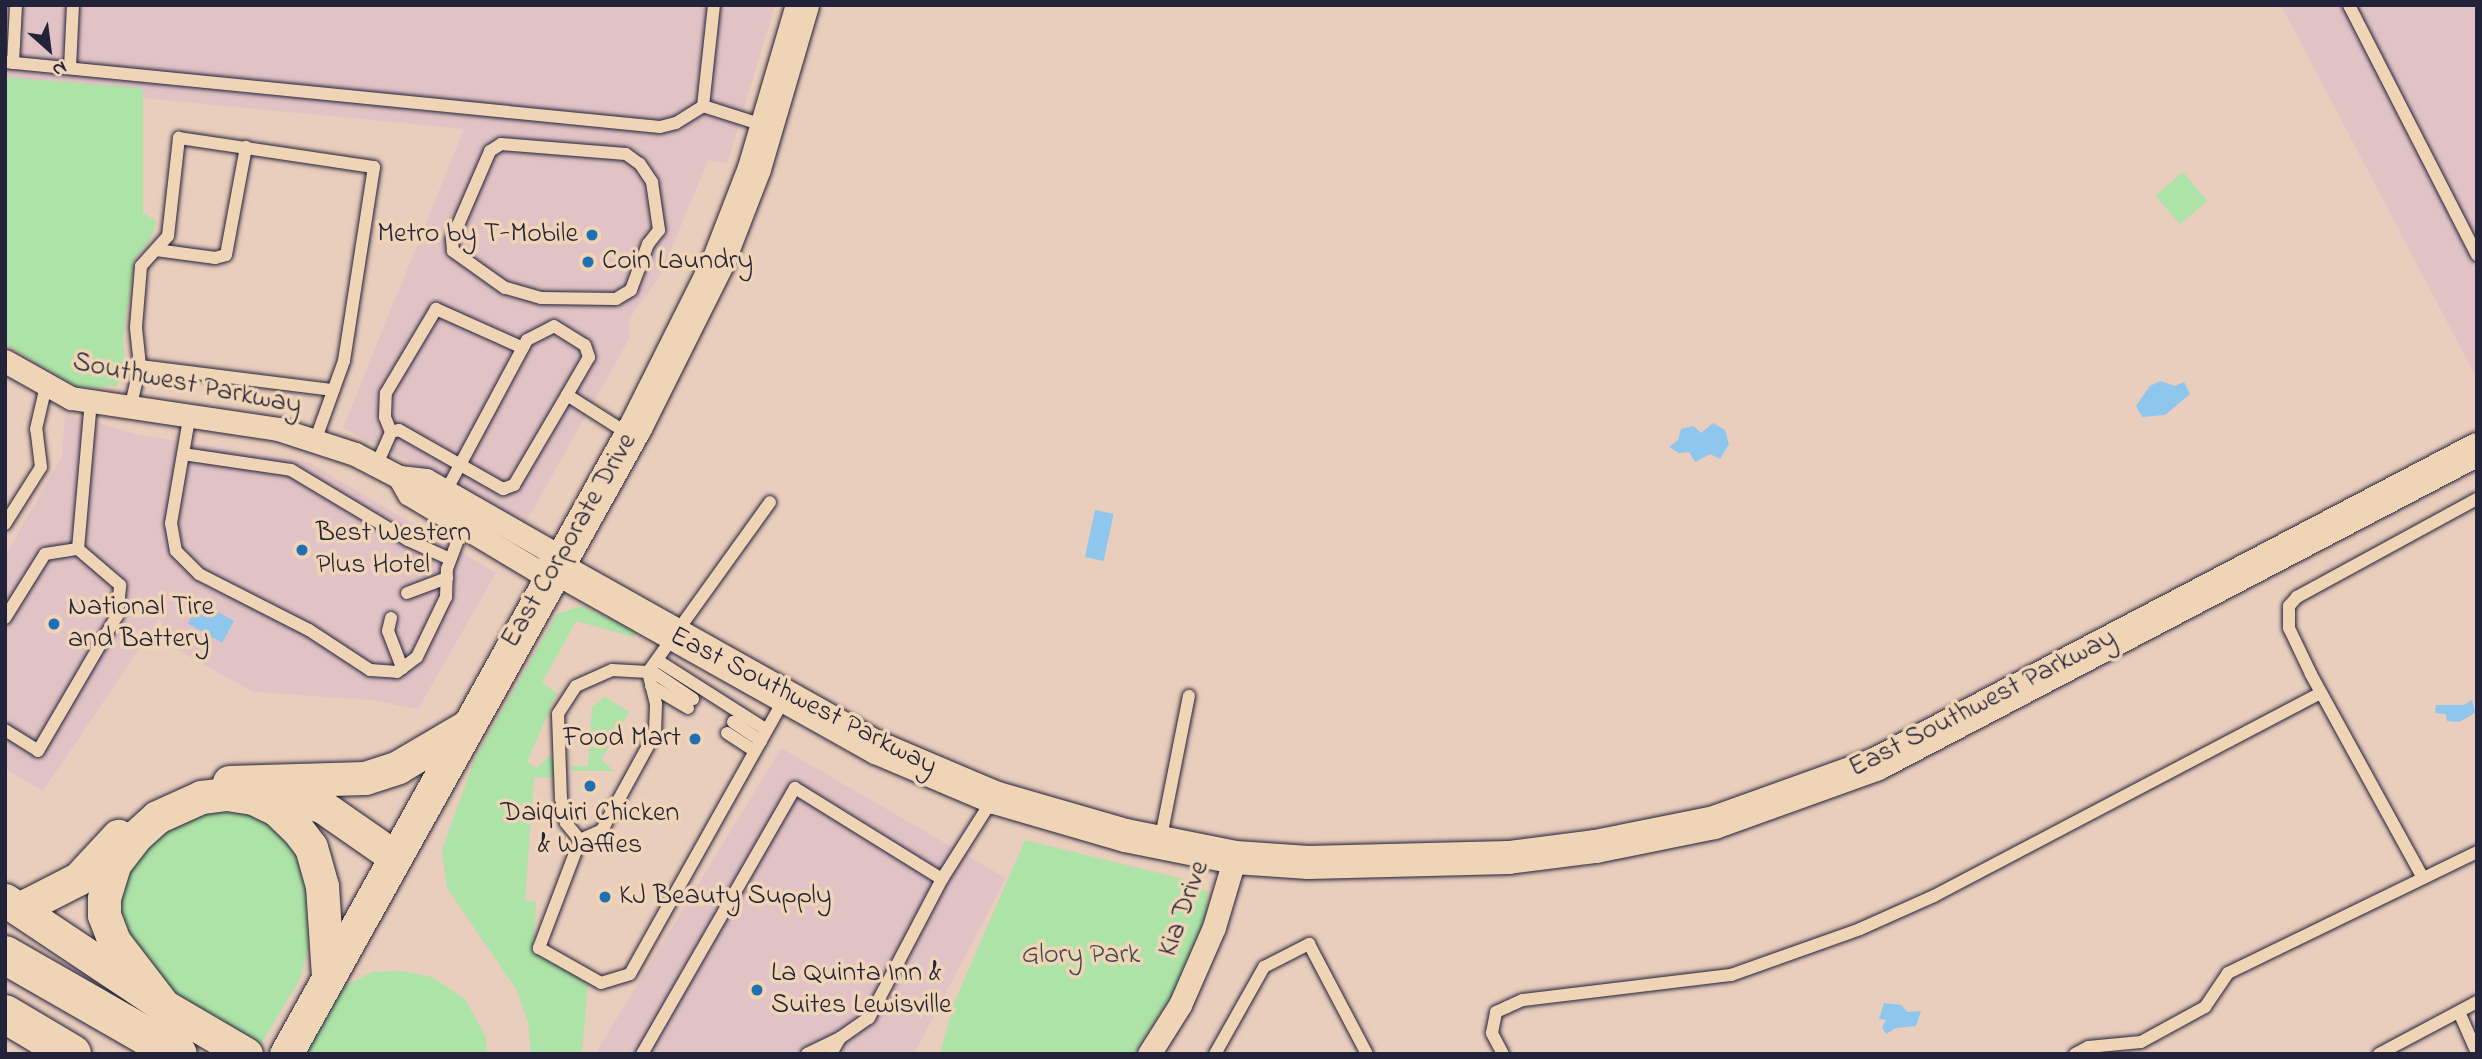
<!DOCTYPE html>
<style>
body{margin:0}
#map{position:relative;width:2482px;height:1059px;overflow:hidden;background:#e9cdbd;font-family:"Indie Flower",sans-serif}
div>[style]{position:absolute}
[style*='--x']{left:calc(var(--x)*1px);top:calc(var(--y)*1px);width:calc(var(--w)*1px);rotate:calc(var(--a)*1deg)}
.built>*{inset:0;background:#e2c3c5}
.green>*{inset:0;background:#ade3a7;transform-origin:0 0}
.water>*{inset:0;background:#8fc6ed;transform-origin:0 0}
.roads{filter:drop-shadow(0 0 2px #22223b) drop-shadow(0 0 2px #22223b)}
.lane>*{height:12px;margin:-6px;padding:0 6px;transform-origin:6px;border-radius:6px;background:#efd5b6}
.street>*{height:23px;margin:-11.5px;padding:0 11.5px;transform-origin:11.5px;border-radius:11.5px;background:#efd5b6}
.secondary>*{height:33px;margin:-16.5px;padding:0 16.5px;transform-origin:16.5px;border-radius:16.5px;background:#efd5b6}
.highway>*{height:38px;margin:-19px;padding:0 19px;transform-origin:19px;border-radius:19px;background:#efd5b6}
.dots>*{width:19px;height:19px;translate:-50% -50%;box-sizing:border-box;border:4px solid #efd5b6;border-radius:50%}
span{translate:-50% -50%;white-space:nowrap;text-align:center;line-height:1.15;-webkit-text-stroke:7px #efd5b6;paint-order:stroke}
.poi-label{font-size:28px;color:#22223b}
.right{translate:-100% -50%;text-align:right}
.left{translate:0 -50%;text-align:left}
.street-label{font-size:28px;color:#22223b}
.park-label{font-size:28px;color:#3e4951}
.frame{position:absolute;inset:0;border:7px solid #22223b;pointer-events:none}
.north{position:absolute;left:14px;top:14px;width:70px;height:70px;-webkit-text-stroke:5px #efd5b6;paint-order:stroke;rotate:152deg;font-size:19px;font-weight:700;line-height:28px;text-align:center;color:#22223b}
.north::after{content:'';display:block;margin:auto;width:24px;height:32px;background:#22223b;clip-path:polygon(50% 0,100% 100%,50% 72%,0 100%)}
</style>
<div id="map">
<div class="built">
<i style="clip-path:polygon(5px 5px,775px 5px,727px 164px,708px 160px,661px 274px,629px 319px,629px 339px,526px 522px,343px 428px,464px 129px,5px 85px)"></i>
<i style="clip-path:polygon(2281px 5px,2477px 5px,2477px 379px)"></i>
<i style="clip-path:polygon(65px 414px,139px 435px,310px 463px,496px 573px,418px 709px,372px 700px,253px 692px,169px 645px,160px 618px,43px 791px,5px 769px,5px 556px,62px 456px)"></i>
<i style="clip-path:polygon(781px 748px,1006px 878px,914px 1054px,595px 1054px)"></i>
</div>
<div class="green">
<i style="clip-path:polygon(5px 77px,143px 88px,143px 213px,157px 221px,150px 240px,135px 258px,123px 338px,126px 370px,117px 386px,78px 388px,5px 344px)"></i>
<i style="left:2183px;top:172px;width:38px;height:36px;rotate:50deg"></i>
<i style="clip-path:polygon(581px 606px,636px 631px,634px 637px,576px 621px,542px 683px,557px 693px,527px 762px,537px 768px,549px 756px,554px 758px,552px 778px,534px 777px,525px 900px,536px 902px,534px 943px,588px 985px,582px 1054px,531px 1054px,528px 1022px,516px 989px,447px 888px,442px 850px,475px 758px,557px 614px)"></i>
<i style="clip-path:polygon(605px 697px,629px 712px,601px 760px,615px 771px,572px 771px,571px 766px,588px 766px,592px 707px)"></i>
<i style="clip-path:polygon(202px 803px,260px 809px,303px 860px,311px 901px,308px 949px,300px 979px,260px 1046px,188px 1007px,118px 933px,119px 880px,152px 836px)"></i>
<i style="clip-path:polygon(1025px 840px,1183px 879px,1208px 892px,1207px 913px,1176px 990px,1133px 1054px,940px 1054px,954px 1003px)"></i>
<i style="clip-path:polygon(403px 971px,432px 977px,465px 999px,486px 1037px,487px 1054px,299px 1054px,338px 989px,372px 972px)"></i>
</div>
<div class="water">
<i style="clip-path:polygon(2160px 381px,2175px 386px,2184px 382px,2190px 394px,2165px 415px,2142px 417px,2136px 406px,2150px 386px)"></i>
<i style="clip-path:polygon(1713px 423px,1725px 430px,1729px 444px,1720px 459px,1710px 454px,1695px 462px,1689px 452px,1679px 453px,1669px 447px,1678px 440px,1681px 429px,1694px 426px,1701px 433px)"></i>
<i style="left:1095px;top:510px;width:19px;height:48px;rotate:12deg"></i>
<i style="left:200px;top:602px;width:39px;height:25px;rotate:29deg"></i>
<i style="clip-path:polygon(2472px 700px,2475px 713px,2459px 722px,2447px 721px,2446px 714px,2435px 713px,2436px 705px,2464px 705px)"></i>
<i style="clip-path:polygon(1884px 1003px,1901px 1005px,1908px 1012px,1921px 1011px,1916px 1026px,1896px 1028px,1886px 1034px,1882px 1027px,1886px 1020px,1879px 1019px)"></i>
</div>
<div class="roads">
<div class="lane">
<i style="--x:714;--y:5;--w:102;--a:96.2"></i>
<i style="--x:703;--y:106;--w:66;--a:17.6"></i>
<i style="--x:2349;--y:5;--w:281;--a:62.9"></i>
<i style="--x:5;--y:62;--w:658;--a:5.67"></i>
<i style="--x:660;--y:127;--w:16;--a:-14"></i>
<i style="--x:676;--y:123;--w:32;--a:-32"></i>
<i style="--x:13;--y:63;--w:58;--a:-87"></i>
<i style="--x:70;--y:68;--w:63;--a:-87.3"></i>
<i style="--x:501;--y:144;--w:125;--a:4.6"></i>
<i style="--x:626;--y:154;--w:17;--a:36"></i>
<i style="--x:640;--y:164;--w:22;--a:56"></i>
<i style="--x:652;--y:182;--w:49;--a:81.7"></i>
<i style="--x:659;--y:230;--w:18;--a:128"></i>
<i style="--x:648;--y:244;--w:49;--a:110.3"></i>
<i style="--x:631;--y:290;--w:17;--a:149"></i>
<i style="--x:616;--y:299;--w:75;--a:-179.2"></i>
<i style="--x:541;--y:298;--w:37;--a:-164"></i>
<i style="--x:505;--y:288;--w:64;--a:-144.6"></i>
<i style="--x:453;--y:251;--w:12;--a:-95"></i>
<i style="--x:452;--y:239;--w:96;--a:-66.6"></i>
<i style="--x:490;--y:151;--w:13;--a:-32"></i>
<i style="--x:156;--y:250;--w:60;--a:7.7"></i>
<i style="--x:215;--y:258;--w:11;--a:-15"></i>
<i style="--x:226;--y:255;--w:110;--a:-79.5"></i>
<i style="--x:140;--y:366;--w:195;--a:7.1"></i>
<i style="--x:130;--y:409;--w:44;--a:-76.9"></i>
<i style="--x:140;--y:366;--w:39;--a:-96"></i>
<i style="--x:136;--y:327;--w:61;--a:-85.3"></i>
<i style="--x:141;--y:266;--w:40;--a:-48"></i>
<i style="--x:168;--y:236;--w:99;--a:-83.6"></i>
<i style="--x:179;--y:138;--w:197;--a:8.5"></i>
<i style="--x:374;--y:167;--w:196;--a:98.8"></i>
<i style="--x:344;--y:361;--w:85;--a:109.9"></i>
<i style="--x:189;--y:419;--w:106;--a:99.8"></i>
<i style="--x:171;--y:523;--w:28;--a:80"></i>
<i style="--x:176;--y:551;--w:33;--a:45"></i>
<i style="--x:199;--y:574;--w:123;--a:27"></i>
<i style="--x:309;--y:630;--w:73;--a:33.3"></i>
<i style="--x:370;--y:670;--w:27;--a:4"></i>
<i style="--x:397;--y:672;--w:25;--a:-37"></i>
<i style="--x:417;--y:657;--w:67;--a:-64.2"></i>
<i style="--x:446;--y:597;--w:28;--a:-88"></i>
<i style="--x:447;--y:569;--w:46;--a:-69.6"></i>
<i style="--x:391;--y:432;--w:16;--a:-112"></i>
<i style="--x:385;--y:417;--w:24;--a:-88"></i>
<i style="--x:386;--y:393;--w:98;--a:-59.2"></i>
<i style="--x:436;--y:309;--w:95;--a:24.1"></i>
<i style="--x:183;--y:454;--w:109;--a:8.4"></i>
<i style="--x:291;--y:470;--w:136;--a:30.9"></i>
<i style="--x:408;--y:540;--w:46;--a:24.3"></i>
<i style="--x:377;--y:464;--w:35;--a:-66"></i>
<i style="--x:391;--y:432;--w:8;--a:-14"></i>
<i style="--x:399;--y:430;--w:120;--a:29.6"></i>
<i style="--x:503;--y:489;--w:12;--a:-20"></i>
<i style="--x:514;--y:485;--w:104;--a:-59.5"></i>
<i style="--x:446;--y:491;--w:171;--a:-61.8"></i>
<i style="--x:527;--y:340;--w:30;--a:-27"></i>
<i style="--x:554;--y:326;--w:36;--a:32"></i>
<i style="--x:585;--y:345;--w:13;--a:72"></i>
<i style="--x:589;--y:357;--w:44;--a:120.1"></i>
<i style="--x:567;--y:395;--w:75;--a:32.4"></i>
<i style="--x:5;--y:524;--w:67;--a:-57.7"></i>
<i style="--x:41;--y:467;--w:38;--a:-97"></i>
<i style="--x:36;--y:429;--w:44;--a:-76.9"></i>
<i style="--x:407;--y:593;--w:43;--a:-20.6"></i>
<i style="--x:5;--y:618;--w:75;--a:-58"></i>
<i style="--x:45;--y:554;--w:33;--a:-9"></i>
<i style="--x:391;--y:618;--w:13;--a:103"></i>
<i style="--x:388;--y:631;--w:40;--a:69"></i>
<i style="--x:657;--y:660;--w:130;--a:32.5"></i>
<i style="--x:650;--y:670;--w:52;--a:34"></i>
<i style="--x:648;--y:672;--w:36;--a:-177"></i>
<i style="--x:612;--y:670;--w:39;--a:156"></i>
<i style="--x:576;--y:686;--w:33;--a:123"></i>
<i style="--x:558;--y:714;--w:84;--a:88"></i>
<i style="--x:561;--y:798;--w:25;--a:79"></i>
<i style="--x:566;--y:823;--w:22;--a:51"></i>
<i style="--x:580;--y:840;--w:24;--a:-24"></i>
<i style="--x:602;--y:830;--w:111;--a:-61.3"></i>
<i style="--x:655;--y:733;--w:29;--a:-88"></i>
<i style="--x:656;--y:704;--w:33;--a:-104"></i>
<i style="--x:648;--y:672;--w:209;--a:-54.3"></i>
<i style="--x:651;--y:686;--w:43;--a:30.7"></i>
<i style="--x:733;--y:722;--w:34;--a:34"></i>
<i style="--x:5;--y:730;--w:39;--a:32"></i>
<i style="--x:38;--y:751;--w:156;--a:-59.7"></i>
<i style="--x:117;--y:616;--w:31;--a:-84"></i>
<i style="--x:120;--y:585;--w:55;--a:-139.4"></i>
<i style="--x:78;--y:549;--w:149;--a:-85"></i>
<i style="--x:727;--y:733;--w:33;--a:33"></i>
<i style="--x:580;--y:840;--w:116;--a:110.8"></i>
<i style="--x:539;--y:948;--w:71;--a:29.4"></i>
<i style="--x:601;--y:983;--w:30;--a:-17"></i>
<i style="--x:630;--y:974;--w:317;--a:-60.7"></i>
<i style="--x:1160;--y:842;--w:149;--a:-78.8"></i>
<i style="--x:2423;--y:878;--w:233;--a:-118.8"></i>
<i style="--x:2311;--y:674;--w:51;--a:-115.6"></i>
<i style="--x:2289;--y:628;--w:22;--a:-90"></i>
<i style="--x:2289;--y:606;--w:12;--a:-48"></i>
<i style="--x:2297;--y:597;--w:205;--a:-28.6"></i>
<i style="--x:2459;--y:1012;--w:45;--a:66.3"></i>
<i style="--x:642;--y:1054;--w:307;--a:-60.1"></i>
<i style="--x:795;--y:788;--w:173;--a:31.8"></i>
<i style="--x:942;--y:879;--w:97;--a:-57.6"></i>
<i style="--x:807;--y:1054;--w:37;--a:-26"></i>
<i style="--x:831;--y:1054;--w:18;--a:-61"></i>
<i style="--x:840;--y:1038;--w:35;--a:-35"></i>
<i style="--x:869;--y:1018;--w:157;--a:-62.3"></i>
<i style="--x:1215;--y:1054;--w:100;--a:-60.6"></i>
<i style="--x:1264;--y:967;--w:51;--a:-27.1"></i>
<i style="--x:1309;--y:944;--w:124;--a:62.2"></i>
<i style="--x:1503;--y:1054;--w:24;--a:-118"></i>
<i style="--x:1492;--y:1033;--w:21;--a:-79"></i>
<i style="--x:1496;--y:1012;--w:12;--a:-24"></i>
<i style="--x:1507;--y:1007;--w:17;--a:-24"></i>
<i style="--x:1523;--y:1000;--w:209;--a:-6.9"></i>
<i style="--x:1731;--y:975;--w:137;--a:-19.6"></i>
<i style="--x:1860;--y:929;--w:81;--a:-24"></i>
<i style="--x:1934;--y:896;--w:436;--a:-27.7"></i>
<i style="--x:2075;--y:1054;--w:15;--a:-28"></i>
<i style="--x:2088;--y:1047;--w:53;--a:-5.4"></i>
<i style="--x:2141;--y:1042;--w:73;--a:-28.7"></i>
<i style="--x:2205;--y:1007;--w:41;--a:-55.9"></i>
<i style="--x:2228;--y:973;--w:277;--a:-25.9"></i>
<i style="--x:2379;--y:1054;--w:111;--a:-28"></i>
</div>
<div class="street">
<i style="--x:5;--y:361;--w:76;--a:29.3"></i>
<i style="--x:71;--y:398;--w:209;--a:8.5"></i>
<i style="--x:278;--y:429;--w:81;--a:18"></i>
<i style="--x:355;--y:454;--w:50;--a:27.6"></i>
<i style="--x:399;--y:477;--w:27;--a:6"></i>
<i style="--x:426;--y:480;--w:143;--a:29.8"></i>
<i style="--x:550;--y:551;--w:17;--a:73"></i>
<i style="--x:555;--y:567;--w:19;--a:171"></i>
<i style="--x:536;--y:570;--w:148;--a:-149.1"></i>
<i style="--x:409;--y:494;--w:20;--a:-120"></i>
<i style="--x:1149;--y:1054;--w:58;--a:-57.7"></i>
<i style="--x:1180;--y:1005;--w:85;--a:-66.4"></i>
<i style="--x:1214;--y:927;--w:73;--a:-73.3"></i>
</div>
<div class="secondary">
<i style="--x:555;--y:567;--w:368;--a:29.3"></i>
<i style="--x:876;--y:747;--w:128;--a:23"></i>
<i style="--x:994;--y:797;--w:136;--a:16.2"></i>
<i style="--x:1125;--y:835;--w:112;--a:11.3"></i>
<i style="--x:1235;--y:857;--w:73;--a:3.9"></i>
<i style="--x:1308;--y:862;--w:200;--a:-1.4"></i>
<i style="--x:1508;--y:857;--w:88;--a:-7.2"></i>
<i style="--x:1595;--y:846;--w:121;--a:-11.4"></i>
<i style="--x:1714;--y:822;--w:171;--a:-19.8"></i>
<i style="--x:1875;--y:764;--w:679;--a:-27.62"></i>
<i style="--x:229;--y:782;--w:136;--a:-1.7"></i>
<i style="--x:365;--y:778;--w:35;--a:-18"></i>
<i style="--x:398;--y:767;--w:79;--a:-30.5"></i>
<i style="--x:270;--y:787;--w:57;--a:20.7"></i>
<i style="--x:323;--y:807;--w:88;--a:34.8"></i>
<i style="--x:5;--y:900;--w:191;--a:33.7"></i>
<i style="--x:164;--y:1006;--w:95;--a:30.3"></i>
<i style="--x:19;--y:909;--w:66;--a:-27"></i>
<i style="--x:78;--y:879;--w:59;--a:-47.1"></i>
<i style="--x:164;--y:1006;--w:82;--a:-127.6"></i>
<i style="--x:114;--y:941;--w:28;--a:-111"></i>
<i style="--x:104;--y:915;--w:17;--a:-90"></i>
<i style="--x:104;--y:898;--w:37;--a:-73"></i>
<i style="--x:115;--y:863;--w:34;--a:-52"></i>
<i style="--x:136;--y:836;--w:28;--a:-42"></i>
<i style="--x:157;--y:817;--w:48;--a:-24.4"></i>
<i style="--x:201;--y:797;--w:26;--a:-7"></i>
<i style="--x:227;--y:794;--w:26;--a:9"></i>
<i style="--x:253;--y:798;--w:25;--a:26"></i>
<i style="--x:276;--y:809;--w:30;--a:44"></i>
<i style="--x:298;--y:830;--w:21;--a:53"></i>
<i style="--x:311;--y:847;--w:41;--a:74.2"></i>
<i style="--x:322;--y:886;--w:91;--a:86.2"></i>
<i style="--x:286;--y:1054;--w:718;--a:-60.9"></i>
<i style="--x:635;--y:427;--w:186;--a:-63.4"></i>
<i style="--x:718;--y:261;--w:100;--a:-68.8"></i>
<i style="--x:754;--y:168;--w:170;--a:-73.6"></i>
</div>
<div class="highway">
<i style="--x:5;--y:955;--w:199;--a:29.8"></i>
<i style="--x:5;--y:1014;--w:78;--a:30.8"></i>
</div>
</div>
<div class="dots">
<i style="left:592px;top:235px;background:#1f6fb2"></i>
<i style="left:588px;top:262px;background:#1f6fb2"></i>
<i style="left:302px;top:550px;background:#1f6fb2"></i>
<i style="left:54px;top:624px;background:#1f6fb2"></i>
<i style="left:695px;top:739px;background:#1f6fb2"></i>
<i style="left:590px;top:786px;background:#1f6fb2"></i>
<i style="left:605px;top:897px;background:#1f6fb2"></i>
<i style="left:757px;top:990px;background:#1f6fb2"></i>
</div>
<div class="poi-label">
<span class="right" style="left:578px;top:235px">Metro by T-Mobile</span>
<span class="left" style="left:602px;top:262px">Coin Laundry</span>
<span class="left" style="left:316px;top:550px">Best Western<br>Plus Hotel</span>
<span class="left" style="left:68px;top:624px">National Tire<br>and Battery</span>
<span class="right" style="left:681px;top:739px">Food Mart</span>
<span style="left:590px;top:830px">Daiquiri Chicken<br>&amp; Waffles</span>
<span class="left" style="left:619px;top:897px">KJ Beauty Supply</span>
<span class="left" style="left:771px;top:990px">La Quinta Inn &amp;<br>Suites Lewisville</span>
</div>
<div class="street-label">
<span style="left:187px;top:385px;rotate:11deg">Southwest Parkway</span>
<span style="left:570px;top:541px;rotate:-60deg">East Corporate Drive</span>
<span style="left:803px;top:702px;rotate:27deg">East Southwest Parkway</span>
<span style="left:1983px;top:704px;rotate:-27deg">East Southwest Parkway</span>
<span style="left:1185px;top:909px;rotate:-70deg">Kia Drive</span>
</div>
<div class="park-label">
<span style="left:1081px;top:956px">Glory Park</span>
</div>
<div class="frame"></div>
<div class="north">N</div>
</div>
